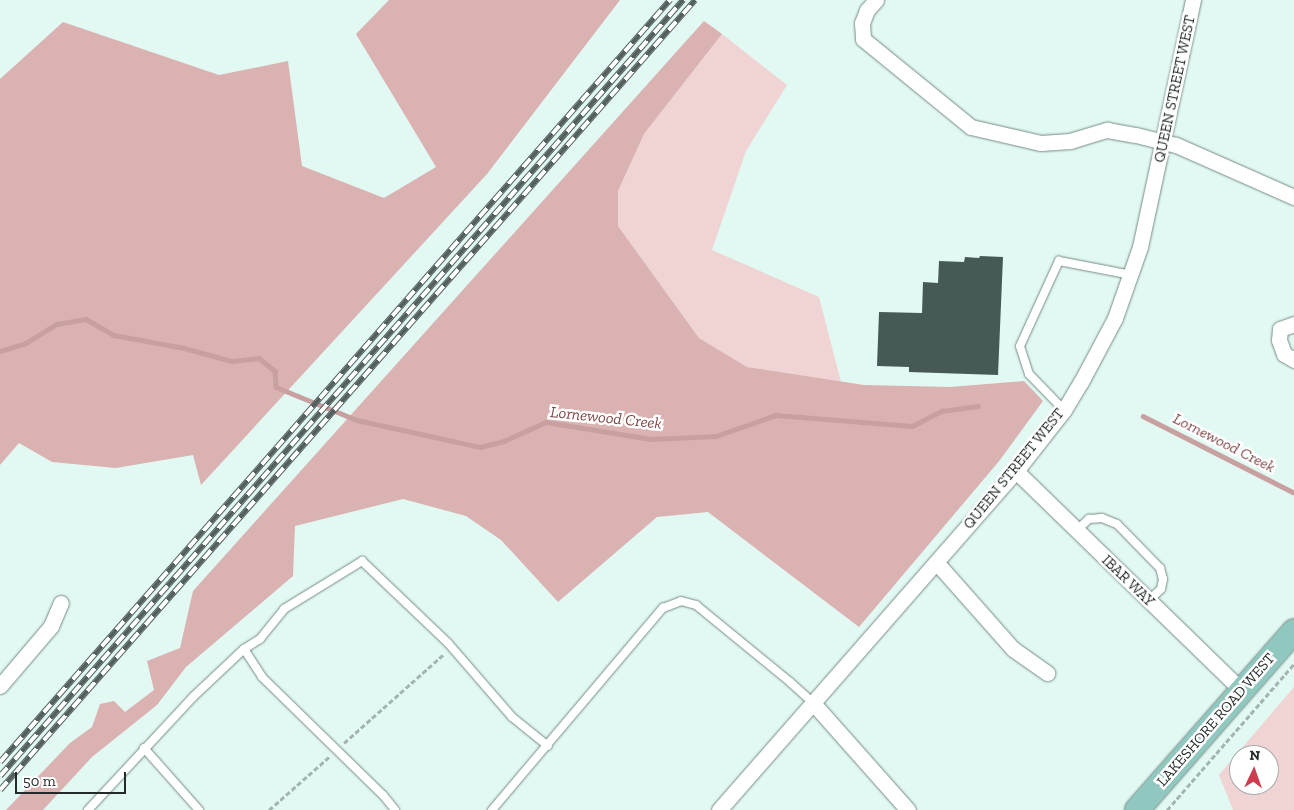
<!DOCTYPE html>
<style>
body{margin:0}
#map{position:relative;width:1294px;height:810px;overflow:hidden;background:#e2f8f3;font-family:"Zilla Slab",serif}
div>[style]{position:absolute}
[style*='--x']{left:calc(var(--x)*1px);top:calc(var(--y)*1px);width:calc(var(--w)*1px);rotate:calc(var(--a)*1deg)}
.green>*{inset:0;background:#f0d3d3}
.forest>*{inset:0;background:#dab2b2}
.stream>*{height:4.5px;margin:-2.25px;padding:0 2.25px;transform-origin:2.25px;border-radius:2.25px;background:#c8a0a0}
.building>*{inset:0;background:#465955}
.path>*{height:2.5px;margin-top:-1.25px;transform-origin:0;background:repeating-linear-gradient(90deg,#a3b4b1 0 5px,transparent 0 7.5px)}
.roads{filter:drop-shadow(0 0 1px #778b87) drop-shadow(0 0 1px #778b87)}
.lane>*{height:8px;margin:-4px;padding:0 4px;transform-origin:4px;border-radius:4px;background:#fff}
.street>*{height:15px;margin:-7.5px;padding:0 7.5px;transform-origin:7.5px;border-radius:7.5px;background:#fff}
.primary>*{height:24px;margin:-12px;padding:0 12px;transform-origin:12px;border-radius:12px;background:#90c7be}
.rail>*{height:5.5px;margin-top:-2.75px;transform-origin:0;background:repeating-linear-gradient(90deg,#fff 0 11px,#54605e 0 22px);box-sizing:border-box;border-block:1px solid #54605e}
span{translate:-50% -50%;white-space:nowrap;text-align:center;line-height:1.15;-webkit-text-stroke:5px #fff;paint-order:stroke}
.street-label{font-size:15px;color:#232b2a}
.water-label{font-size:16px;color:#7d4547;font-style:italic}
.north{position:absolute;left:1229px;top:745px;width:50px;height:50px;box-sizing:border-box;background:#fff;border:1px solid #a7aaaa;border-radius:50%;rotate:3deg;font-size:14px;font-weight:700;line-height:20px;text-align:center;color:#232b2a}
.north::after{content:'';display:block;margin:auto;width:18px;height:22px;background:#cd3d4f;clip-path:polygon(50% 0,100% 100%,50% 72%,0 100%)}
.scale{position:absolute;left:15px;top:772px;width:111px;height:22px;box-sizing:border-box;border:2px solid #232b2a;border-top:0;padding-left:6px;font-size:15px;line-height:18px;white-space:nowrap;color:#232b2a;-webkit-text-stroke:4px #fff;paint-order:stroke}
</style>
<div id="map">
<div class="green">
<i style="clip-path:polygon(722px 34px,787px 85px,746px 151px,712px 250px,819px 297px,841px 382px,747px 367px,699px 338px,618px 226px,618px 191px,644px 134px)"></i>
<i style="clip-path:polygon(evenodd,1294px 687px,1294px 810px,1233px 810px,1219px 775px,1294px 687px,1239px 755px,1269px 755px,1269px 785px,1239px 785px,1239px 755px)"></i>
</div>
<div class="forest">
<i style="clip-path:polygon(389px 0,620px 0,487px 174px,201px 485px,193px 455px,116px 468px,52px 462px,19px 443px,0 465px,0 79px,63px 22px,219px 75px,288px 61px,302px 166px,384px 198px,436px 167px,356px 34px)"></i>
<i style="clip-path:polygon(704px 21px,722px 34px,644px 134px,618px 191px,618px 226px,699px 338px,747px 367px,864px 385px,950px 387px,1024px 381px,1043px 401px,1000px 460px,859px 627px,708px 512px,657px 517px,558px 602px,501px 540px,466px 516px,403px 499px,295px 526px,293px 576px,186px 667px,157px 705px,92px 757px,43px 810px,6px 810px,70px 743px,92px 727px,100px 704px,114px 701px,125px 712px,154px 690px,147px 661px,180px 648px,193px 591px)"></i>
</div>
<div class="stream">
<i style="--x:0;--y:351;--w:27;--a:-17"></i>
<i style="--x:26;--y:343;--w:36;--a:-32"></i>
<i style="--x:57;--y:324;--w:29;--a:-10"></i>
<i style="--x:86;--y:319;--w:32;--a:30"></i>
<i style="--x:114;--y:335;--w:71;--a:10.5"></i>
<i style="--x:184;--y:348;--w:50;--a:15.2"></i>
<i style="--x:232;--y:361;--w:27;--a:-6"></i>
<i style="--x:259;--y:358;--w:21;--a:39"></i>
<i style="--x:275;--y:371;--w:16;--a:86"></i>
<i style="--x:276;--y:387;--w:87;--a:22.2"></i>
<i style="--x:357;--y:420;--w:126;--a:12.4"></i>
<i style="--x:480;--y:447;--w:25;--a:-14"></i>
<i style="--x:504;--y:441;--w:46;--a:-24.3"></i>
<i style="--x:546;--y:422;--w:106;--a:9.2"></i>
<i style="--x:651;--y:439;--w:65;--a:-2.6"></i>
<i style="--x:716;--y:436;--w:64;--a:-19.3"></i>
<i style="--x:776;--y:415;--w:136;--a:4.6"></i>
<i style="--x:912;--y:426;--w:34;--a:-27"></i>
<i style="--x:942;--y:411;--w:36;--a:-8"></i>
<i style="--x:1143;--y:416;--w:168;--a:26.9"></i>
</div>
<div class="building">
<i style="clip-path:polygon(980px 256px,1003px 257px,998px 375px,909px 372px,909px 367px,877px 366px,879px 312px,922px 313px,923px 282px,938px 283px,939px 261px,964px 262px,965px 257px,979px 258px)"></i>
</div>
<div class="path">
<i style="--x:344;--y:743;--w:135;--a:-41.7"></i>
<i style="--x:269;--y:810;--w:80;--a:-41.5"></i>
<i style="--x:1167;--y:810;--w:194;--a:-49"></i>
</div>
<div class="roads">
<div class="lane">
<i style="--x:1064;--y:410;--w:50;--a:-134.2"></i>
<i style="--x:1029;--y:374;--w:29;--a:-108"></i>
<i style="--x:1020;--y:346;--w:94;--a:-65.4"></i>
<i style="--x:1059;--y:261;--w:74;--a:10.9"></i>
<i style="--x:1076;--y:531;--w:18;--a:-43"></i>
<i style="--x:1089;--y:519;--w:13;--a:-4"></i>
<i style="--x:1102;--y:518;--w:16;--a:22"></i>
<i style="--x:1117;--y:524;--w:62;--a:45.7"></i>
<i style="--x:1160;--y:568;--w:11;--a:75"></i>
<i style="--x:1163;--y:579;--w:10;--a:101"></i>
<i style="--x:1161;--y:589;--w:18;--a:137"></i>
<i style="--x:244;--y:649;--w:33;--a:57"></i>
<i style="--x:262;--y:677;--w:169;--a:44.3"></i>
<i style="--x:383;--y:795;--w:19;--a:51"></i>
<i style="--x:144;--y:748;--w:83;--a:48.4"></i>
<i style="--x:88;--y:810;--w:154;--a:-47.1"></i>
<i style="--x:193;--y:697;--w:70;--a:-43.3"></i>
<i style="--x:244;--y:649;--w:19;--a:-32"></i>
<i style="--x:260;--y:639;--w:38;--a:-51"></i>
<i style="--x:284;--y:609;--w:92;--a:-31.6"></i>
<i style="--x:362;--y:561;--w:119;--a:43.6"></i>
<i style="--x:448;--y:643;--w:98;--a:49.1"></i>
<i style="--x:512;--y:717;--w:46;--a:38.9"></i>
<i style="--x:492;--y:810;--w:265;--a:-49.8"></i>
<i style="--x:663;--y:608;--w:19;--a:-21"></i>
<i style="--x:681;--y:601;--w:16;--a:15"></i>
<i style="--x:696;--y:605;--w:122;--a:39.3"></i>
<i style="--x:790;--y:682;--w:31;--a:42"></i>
</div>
<div class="street">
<i style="--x:876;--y:0;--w:13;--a:132"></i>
<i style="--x:867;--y:10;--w:14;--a:111"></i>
<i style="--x:862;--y:23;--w:16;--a:86"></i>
<i style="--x:863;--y:39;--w:139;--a:39.2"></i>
<i style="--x:971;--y:127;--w:72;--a:12.9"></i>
<i style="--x:1041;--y:143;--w:29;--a:-4"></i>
<i style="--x:1070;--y:141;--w:39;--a:-17"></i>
<i style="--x:1107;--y:130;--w:29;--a:10"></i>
<i style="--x:1136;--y:135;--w:41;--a:14"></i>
<i style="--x:1176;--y:145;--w:129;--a:23.8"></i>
<i style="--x:1294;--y:324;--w:15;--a:160"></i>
<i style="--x:1280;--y:329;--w:11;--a:95"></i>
<i style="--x:1279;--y:340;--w:15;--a:70"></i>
<i style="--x:1284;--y:354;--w:12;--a:31"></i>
<i style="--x:1016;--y:471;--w:315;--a:44.2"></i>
<i style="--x:936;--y:562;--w:116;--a:48.5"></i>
<i style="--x:1013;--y:649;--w:42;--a:35.2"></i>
<i style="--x:0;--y:686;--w:79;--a:-49.6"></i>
<i style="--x:51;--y:626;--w:25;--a:-67"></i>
<i style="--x:813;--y:703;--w:143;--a:48.4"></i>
<i style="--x:719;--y:810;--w:451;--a:-48.8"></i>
<i style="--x:1016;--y:471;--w:78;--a:-51.8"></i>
<i style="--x:1064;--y:410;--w:33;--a:-59"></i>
<i style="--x:1081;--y:382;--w:72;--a:-62"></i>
<i style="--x:1115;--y:318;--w:75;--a:-70.6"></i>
<i style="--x:1140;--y:247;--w:253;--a:-77.9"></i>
</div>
<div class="primary">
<i style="--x:1137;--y:810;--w:238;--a:-48.7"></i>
</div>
</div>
<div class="rail">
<i style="--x:0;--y:762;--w:1015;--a:-48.68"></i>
<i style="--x:0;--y:776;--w:1034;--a:-48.65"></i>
<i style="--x:0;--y:790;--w:1052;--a:-48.66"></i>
</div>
<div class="street-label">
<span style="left:1175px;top:89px;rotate:-78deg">QUEEN STREET WEST</span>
<span style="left:1014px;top:469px;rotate:-51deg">QUEEN STREET WEST</span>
<span style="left:1128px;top:581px;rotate:44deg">IBAR WAY</span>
<span style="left:1216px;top:720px;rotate:-49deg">LAKESHORE ROAD WEST</span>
</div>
<div class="water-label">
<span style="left:606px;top:418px;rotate:6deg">Lornewood Creek</span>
<span style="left:1224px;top:443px;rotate:27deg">Lornewood Creek</span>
</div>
<div class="north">N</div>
<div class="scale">50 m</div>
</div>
